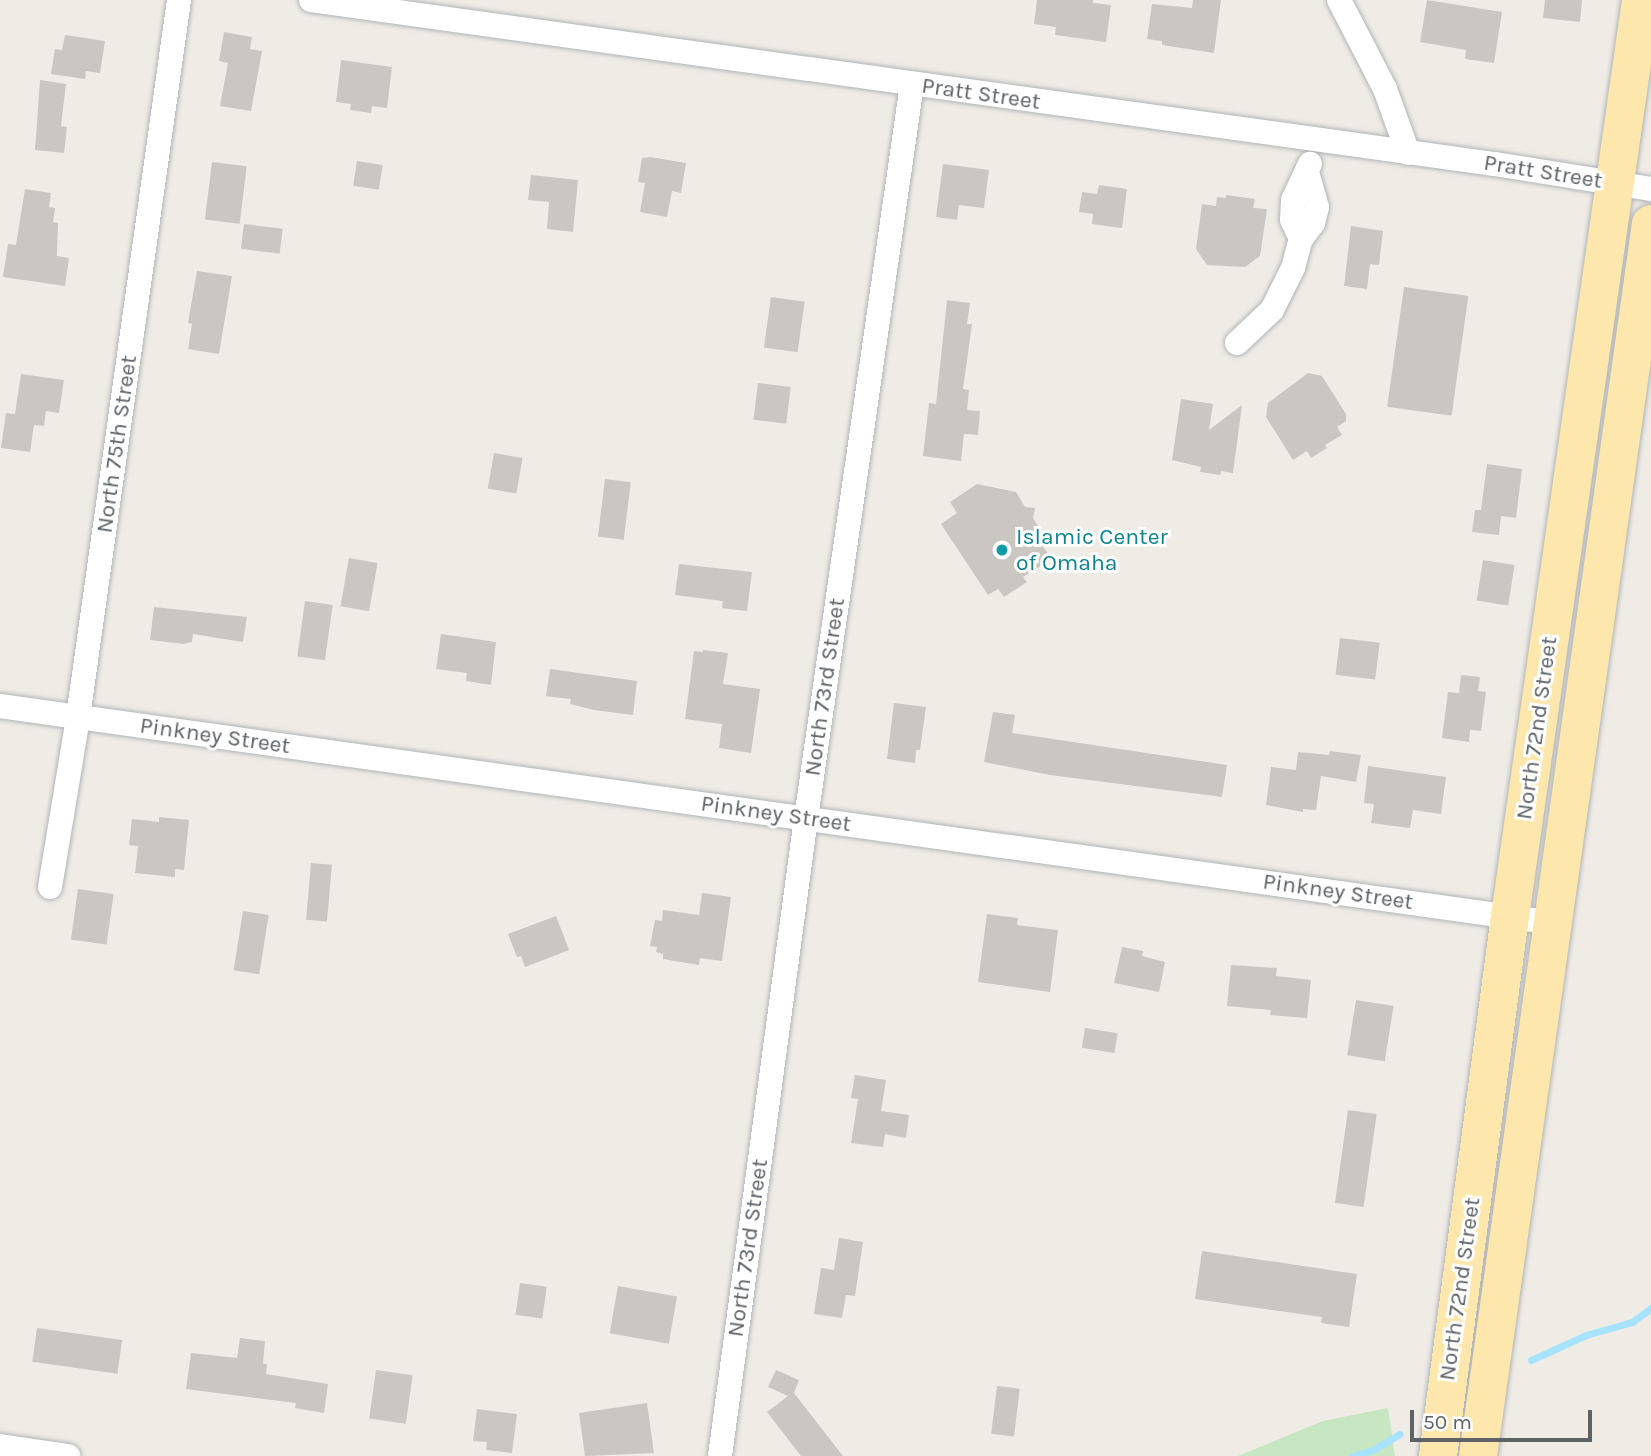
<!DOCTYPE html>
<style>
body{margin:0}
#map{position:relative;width:1651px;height:1456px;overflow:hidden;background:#efece6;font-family:Karla,sans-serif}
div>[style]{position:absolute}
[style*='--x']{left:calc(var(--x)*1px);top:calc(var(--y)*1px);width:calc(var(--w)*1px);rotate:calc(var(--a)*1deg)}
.green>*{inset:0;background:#c7e6c2}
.stream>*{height:7px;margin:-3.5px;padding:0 3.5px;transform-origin:3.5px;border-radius:3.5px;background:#a7e2fe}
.building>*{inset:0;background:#cac7c3;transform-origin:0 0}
.roads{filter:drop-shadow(0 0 2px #b1b4b8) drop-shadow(0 0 2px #b1b4b8)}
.street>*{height:24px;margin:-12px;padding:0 12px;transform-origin:12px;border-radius:12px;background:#fff}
.primary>*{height:38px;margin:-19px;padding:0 19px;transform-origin:19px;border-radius:19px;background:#fee7ac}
.dots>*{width:19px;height:19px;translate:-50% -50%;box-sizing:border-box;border:4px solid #fff;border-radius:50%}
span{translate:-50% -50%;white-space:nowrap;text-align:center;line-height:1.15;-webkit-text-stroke:6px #fff;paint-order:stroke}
.street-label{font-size:23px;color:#5d6266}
.culture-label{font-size:23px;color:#0d838f}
.left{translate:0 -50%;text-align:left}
.scale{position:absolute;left:1410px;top:1410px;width:182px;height:32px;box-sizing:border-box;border:4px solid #5d6266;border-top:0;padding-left:9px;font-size:21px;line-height:24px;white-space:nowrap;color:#5d6266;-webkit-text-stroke:5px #fff;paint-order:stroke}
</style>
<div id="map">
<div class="green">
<i style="clip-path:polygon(1388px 1408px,1395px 1456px,1238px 1456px,1323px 1421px)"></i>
</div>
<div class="stream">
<i style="--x:1531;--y:1360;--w:60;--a:-24.4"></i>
<i style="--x:1586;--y:1335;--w:48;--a:-15.8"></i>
<i style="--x:1632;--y:1322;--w:24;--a:-36"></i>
<i style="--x:1352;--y:1456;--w:22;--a:-16"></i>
<i style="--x:1373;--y:1450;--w:31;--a:-31"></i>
</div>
<div class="building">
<i style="clip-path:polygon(1037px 0,1093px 0,1093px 3px,1111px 5px,1106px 42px,1055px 35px,1056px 27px,1034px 24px)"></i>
<i style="clip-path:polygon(1193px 0,1221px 0,1214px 53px,1162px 45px,1162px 41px,1147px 39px,1152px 4px,1192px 8px)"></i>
<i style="clip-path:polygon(1427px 0,1502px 12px,1494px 63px,1465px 59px,1466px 50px,1420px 42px)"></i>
<i style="clip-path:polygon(1545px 0,1582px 0,1580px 22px,1543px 18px)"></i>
<i style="clip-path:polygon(224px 32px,252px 37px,250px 49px,262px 51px,251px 111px,220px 106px,228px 63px,219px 61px)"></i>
<i style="clip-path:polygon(65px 35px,105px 41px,100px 73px,86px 71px,85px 79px,51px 74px,55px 49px,62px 50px)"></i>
<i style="clip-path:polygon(341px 60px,392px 67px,387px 108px,372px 106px,371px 113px,350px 110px,351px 104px,336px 102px)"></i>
<i style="clip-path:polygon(40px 80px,66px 84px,61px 126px,67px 127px,64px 153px,35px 150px)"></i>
<i style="clip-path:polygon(650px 157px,686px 163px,681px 193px,672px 191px,667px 217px,640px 212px,645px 183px,638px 182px,642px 158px)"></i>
<i style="left:357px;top:161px;width:26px;height:25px;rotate:9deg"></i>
<i style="left:212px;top:162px;width:35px;height:58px;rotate:7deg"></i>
<i style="clip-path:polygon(943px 164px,989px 170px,984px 208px,959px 205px,957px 220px,936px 217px)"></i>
<i style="clip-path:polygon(531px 175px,578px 180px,573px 232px,547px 229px,549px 202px,528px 200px)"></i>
<i style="clip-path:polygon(1099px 185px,1127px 189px,1122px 228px,1092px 224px,1093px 214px,1079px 212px,1082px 192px,1097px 194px)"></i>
<i style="clip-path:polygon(25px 189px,51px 193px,49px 207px,55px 208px,53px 222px,58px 223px,57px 256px,69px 258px,65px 286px,3px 277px,8px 244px,16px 245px)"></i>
<i style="clip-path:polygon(1226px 195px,1255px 199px,1253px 208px,1267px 209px,1260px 256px,1245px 267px,1207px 265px,1196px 249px,1202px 204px,1216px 206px,1217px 197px,1226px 198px)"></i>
<i style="left:244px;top:224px;width:39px;height:25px;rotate:7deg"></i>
<i style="clip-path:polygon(1351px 226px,1383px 231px,1379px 265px,1370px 264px,1367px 289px,1344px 286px)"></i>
<i style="clip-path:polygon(197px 271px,232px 276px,219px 354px,188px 349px,192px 324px,188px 323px)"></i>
<i style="left:1404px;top:287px;width:65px;height:121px;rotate:8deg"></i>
<i style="left:771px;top:297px;width:34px;height:51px;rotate:8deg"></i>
<i style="clip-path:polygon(947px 300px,970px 303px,967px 324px,972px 324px,963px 389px,969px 390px,967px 410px,980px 411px,978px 435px,964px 434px,961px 461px,923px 456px,929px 403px,936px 404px)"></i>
<i style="clip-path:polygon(1308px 373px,1322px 376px,1346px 414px,1346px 421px,1337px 427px,1342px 435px,1325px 445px,1327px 448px,1311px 458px,1307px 451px,1293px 460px,1266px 417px,1268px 403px)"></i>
<i style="clip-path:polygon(21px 374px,64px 380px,59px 413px,46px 411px,44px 426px,34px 425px,30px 452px,1px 448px,6px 413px,15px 414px)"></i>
<i style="left:758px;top:383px;width:33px;height:37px;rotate:7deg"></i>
<i style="clip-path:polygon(1181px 399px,1213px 404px,1209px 430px,1242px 405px,1233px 473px,1221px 471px,1220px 475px,1200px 472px,1201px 467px,1172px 460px)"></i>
<i style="left:494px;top:453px;width:29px;height:36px;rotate:10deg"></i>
<i style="clip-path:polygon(1487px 464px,1522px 469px,1516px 518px,1501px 516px,1499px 535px,1472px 532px,1475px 510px,1481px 510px)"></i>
<i style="left:605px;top:479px;width:26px;height:58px;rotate:7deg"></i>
<i style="clip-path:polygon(977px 484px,1016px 492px,1025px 507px,1035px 508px,1033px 518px,1045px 537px,1039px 541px,1052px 559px,1023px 577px,1027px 582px,1004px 597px,998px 589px,988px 595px,941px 524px,957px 513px,950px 502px)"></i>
<i style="left:349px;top:558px;width:29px;height:49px;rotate:10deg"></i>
<i style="left:1483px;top:560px;width:32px;height:41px;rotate:9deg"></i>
<i style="clip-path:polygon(679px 564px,752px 572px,747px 611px,722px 608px,723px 601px,675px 595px)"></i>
<i style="left:305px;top:601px;width:28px;height:56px;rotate:8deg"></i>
<i style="clip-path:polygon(154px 607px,247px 617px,243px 642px,193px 634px,192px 642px,183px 644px,150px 640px)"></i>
<i style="clip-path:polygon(441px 634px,496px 642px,491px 685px,466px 681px,467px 673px,436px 669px)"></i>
<i style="left:1340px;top:638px;width:40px;height:37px;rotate:7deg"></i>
<i style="clip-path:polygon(703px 650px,728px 653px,723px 684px,760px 689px,751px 753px,719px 748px,722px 724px,685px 719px,694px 651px,703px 652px)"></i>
<i style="clip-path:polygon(550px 669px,637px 681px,633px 715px,594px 710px,570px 704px,571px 699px,546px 696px)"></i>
<i style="clip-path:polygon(1461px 675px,1480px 677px,1478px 691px,1486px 692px,1481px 731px,1470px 730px,1469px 742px,1442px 738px,1448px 692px,1459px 693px)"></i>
<i style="clip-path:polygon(894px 703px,926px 707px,920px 750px,916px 750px,915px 763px,887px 759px)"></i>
<i style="clip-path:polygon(993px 712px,1015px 715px,1012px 733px,1227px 765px,1222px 797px,1050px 775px,984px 762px)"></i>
<i style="clip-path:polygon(1330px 751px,1361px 755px,1356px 782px,1321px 776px,1316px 810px,1303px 809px,1303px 812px,1266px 805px,1271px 767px,1296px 770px,1298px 752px,1329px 755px)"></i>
<i style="clip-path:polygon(1368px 766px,1446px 777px,1441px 814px,1413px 810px,1410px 828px,1371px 823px,1374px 804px,1364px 803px)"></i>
<i style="clip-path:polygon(159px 817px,189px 820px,184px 870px,175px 869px,175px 877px,135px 873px,138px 846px,129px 845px,132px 819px,159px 822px)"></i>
<i style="left:311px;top:863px;width:21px;height:57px;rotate:5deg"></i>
<i style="left:78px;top:889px;width:36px;height:51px;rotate:8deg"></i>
<i style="clip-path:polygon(702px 893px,731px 897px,722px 961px,700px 958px,699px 965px,663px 959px,663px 954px,656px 952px,657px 947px,650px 946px,655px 920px,662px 921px,663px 910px,699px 915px)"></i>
<i style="left:243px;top:911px;width:26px;height:60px;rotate:9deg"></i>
<i style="clip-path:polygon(987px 914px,1018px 918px,1017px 925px,1058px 930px,1050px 992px,978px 982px)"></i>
<i style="clip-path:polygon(556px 916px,569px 950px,525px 967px,521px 956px,517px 957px,508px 934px)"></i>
<i style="clip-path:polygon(1122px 947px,1143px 951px,1142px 956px,1165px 962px,1159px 992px,1114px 983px)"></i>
<i style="clip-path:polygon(1231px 965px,1277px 968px,1276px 976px,1311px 980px,1307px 1018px,1270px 1015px,1271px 1010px,1227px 1006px)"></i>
<i style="left:1356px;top:1000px;width:38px;height:56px;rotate:9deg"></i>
<i style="left:1085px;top:1028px;width:33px;height:20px;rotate:9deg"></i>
<i style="clip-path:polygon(855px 1075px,886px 1080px,881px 1111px,909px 1115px,906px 1138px,885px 1134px,883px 1147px,851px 1143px,858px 1099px,851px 1098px)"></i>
<i style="left:1348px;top:1110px;width:29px;height:94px;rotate:8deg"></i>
<i style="clip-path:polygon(839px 1238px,863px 1242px,855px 1296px,846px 1295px,842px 1318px,814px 1314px,821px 1268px,834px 1270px)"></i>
<i style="clip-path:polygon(1202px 1251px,1357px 1274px,1349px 1327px,1321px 1323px,1322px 1317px,1195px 1299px)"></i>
<i style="left:520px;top:1283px;width:27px;height:32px;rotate:8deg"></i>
<i style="left:618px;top:1286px;width:60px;height:48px;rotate:10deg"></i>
<i style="left:37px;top:1328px;width:86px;height:34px;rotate:8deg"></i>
<i style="clip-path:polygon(240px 1338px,265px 1341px,263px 1364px,267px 1364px,266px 1374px,328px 1384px,324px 1413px,295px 1408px,296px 1403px,186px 1389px,191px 1353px,237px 1358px)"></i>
<i style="left:376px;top:1370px;width:37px;height:49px;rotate:8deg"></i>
<i style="clip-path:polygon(776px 1370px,799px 1380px,794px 1393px,843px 1456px,801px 1456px,767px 1412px,788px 1396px,768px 1387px)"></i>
<i style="left:997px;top:1386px;width:23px;height:48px;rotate:7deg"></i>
<i style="clip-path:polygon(647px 1403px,654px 1453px,585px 1456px,579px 1413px)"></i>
<i style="clip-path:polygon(477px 1409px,517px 1414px,512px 1453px,486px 1450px,487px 1442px,473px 1441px)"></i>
</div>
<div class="roads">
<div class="street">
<i style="--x:311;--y:0;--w:1195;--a:7.89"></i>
<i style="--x:1495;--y:164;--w:158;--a:9.1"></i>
<i style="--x:1339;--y:0;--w:100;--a:62.7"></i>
<i style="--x:1385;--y:89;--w:68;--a:70.2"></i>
<i style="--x:1301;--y:239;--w:21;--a:-115"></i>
<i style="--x:1292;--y:220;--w:20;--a:-87"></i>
<i style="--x:1293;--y:200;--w:40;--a:-65"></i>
<i style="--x:1237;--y:343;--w:48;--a:-43.3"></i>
<i style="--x:1272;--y:310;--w:47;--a:-63.4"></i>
<i style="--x:1293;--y:268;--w:30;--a:-75"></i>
<i style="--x:1301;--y:239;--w:20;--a:-53"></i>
<i style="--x:1313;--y:223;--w:16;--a:-76"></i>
<i style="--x:1317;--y:207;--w:35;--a:-106"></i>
<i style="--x:0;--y:706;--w:1568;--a:7.95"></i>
<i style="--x:50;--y:887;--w:172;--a:-80.6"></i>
<i style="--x:78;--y:717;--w:724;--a:-81.98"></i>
<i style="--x:0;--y:1446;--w:69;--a:8.4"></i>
<i style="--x:720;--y:1456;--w:644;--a:-82.32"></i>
<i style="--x:806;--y:818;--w:742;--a:-81.78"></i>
</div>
<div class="primary">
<i style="--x:1438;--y:1456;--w:545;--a:-82.41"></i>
<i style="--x:1510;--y:916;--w:925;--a:-81.86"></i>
<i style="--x:1478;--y:1456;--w:1244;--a:-82.01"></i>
</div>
</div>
<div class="dots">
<i style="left:1002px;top:550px;background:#0f9aa8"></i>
</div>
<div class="street-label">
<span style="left:981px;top:94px;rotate:8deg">Pratt Street</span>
<span style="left:1543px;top:172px;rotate:9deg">Pratt Street</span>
<span style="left:117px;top:444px;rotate:-82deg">North 75th Street</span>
<span style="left:825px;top:687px;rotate:-82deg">North 73rd Street</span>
<span style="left:1537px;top:728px;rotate:-82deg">North 72nd Street</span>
<span style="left:215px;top:736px;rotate:8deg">Pinkney Street</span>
<span style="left:776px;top:814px;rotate:8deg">Pinkney Street</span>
<span style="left:1338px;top:892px;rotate:8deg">Pinkney Street</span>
<span style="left:748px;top:1248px;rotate:-82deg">North 73rd Street</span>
<span style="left:1460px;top:1289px;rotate:-82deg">North 72nd Street</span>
</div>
<div class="culture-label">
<span class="left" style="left:1016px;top:550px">Islamic Center<br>of Omaha</span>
</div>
<div class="scale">50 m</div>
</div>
